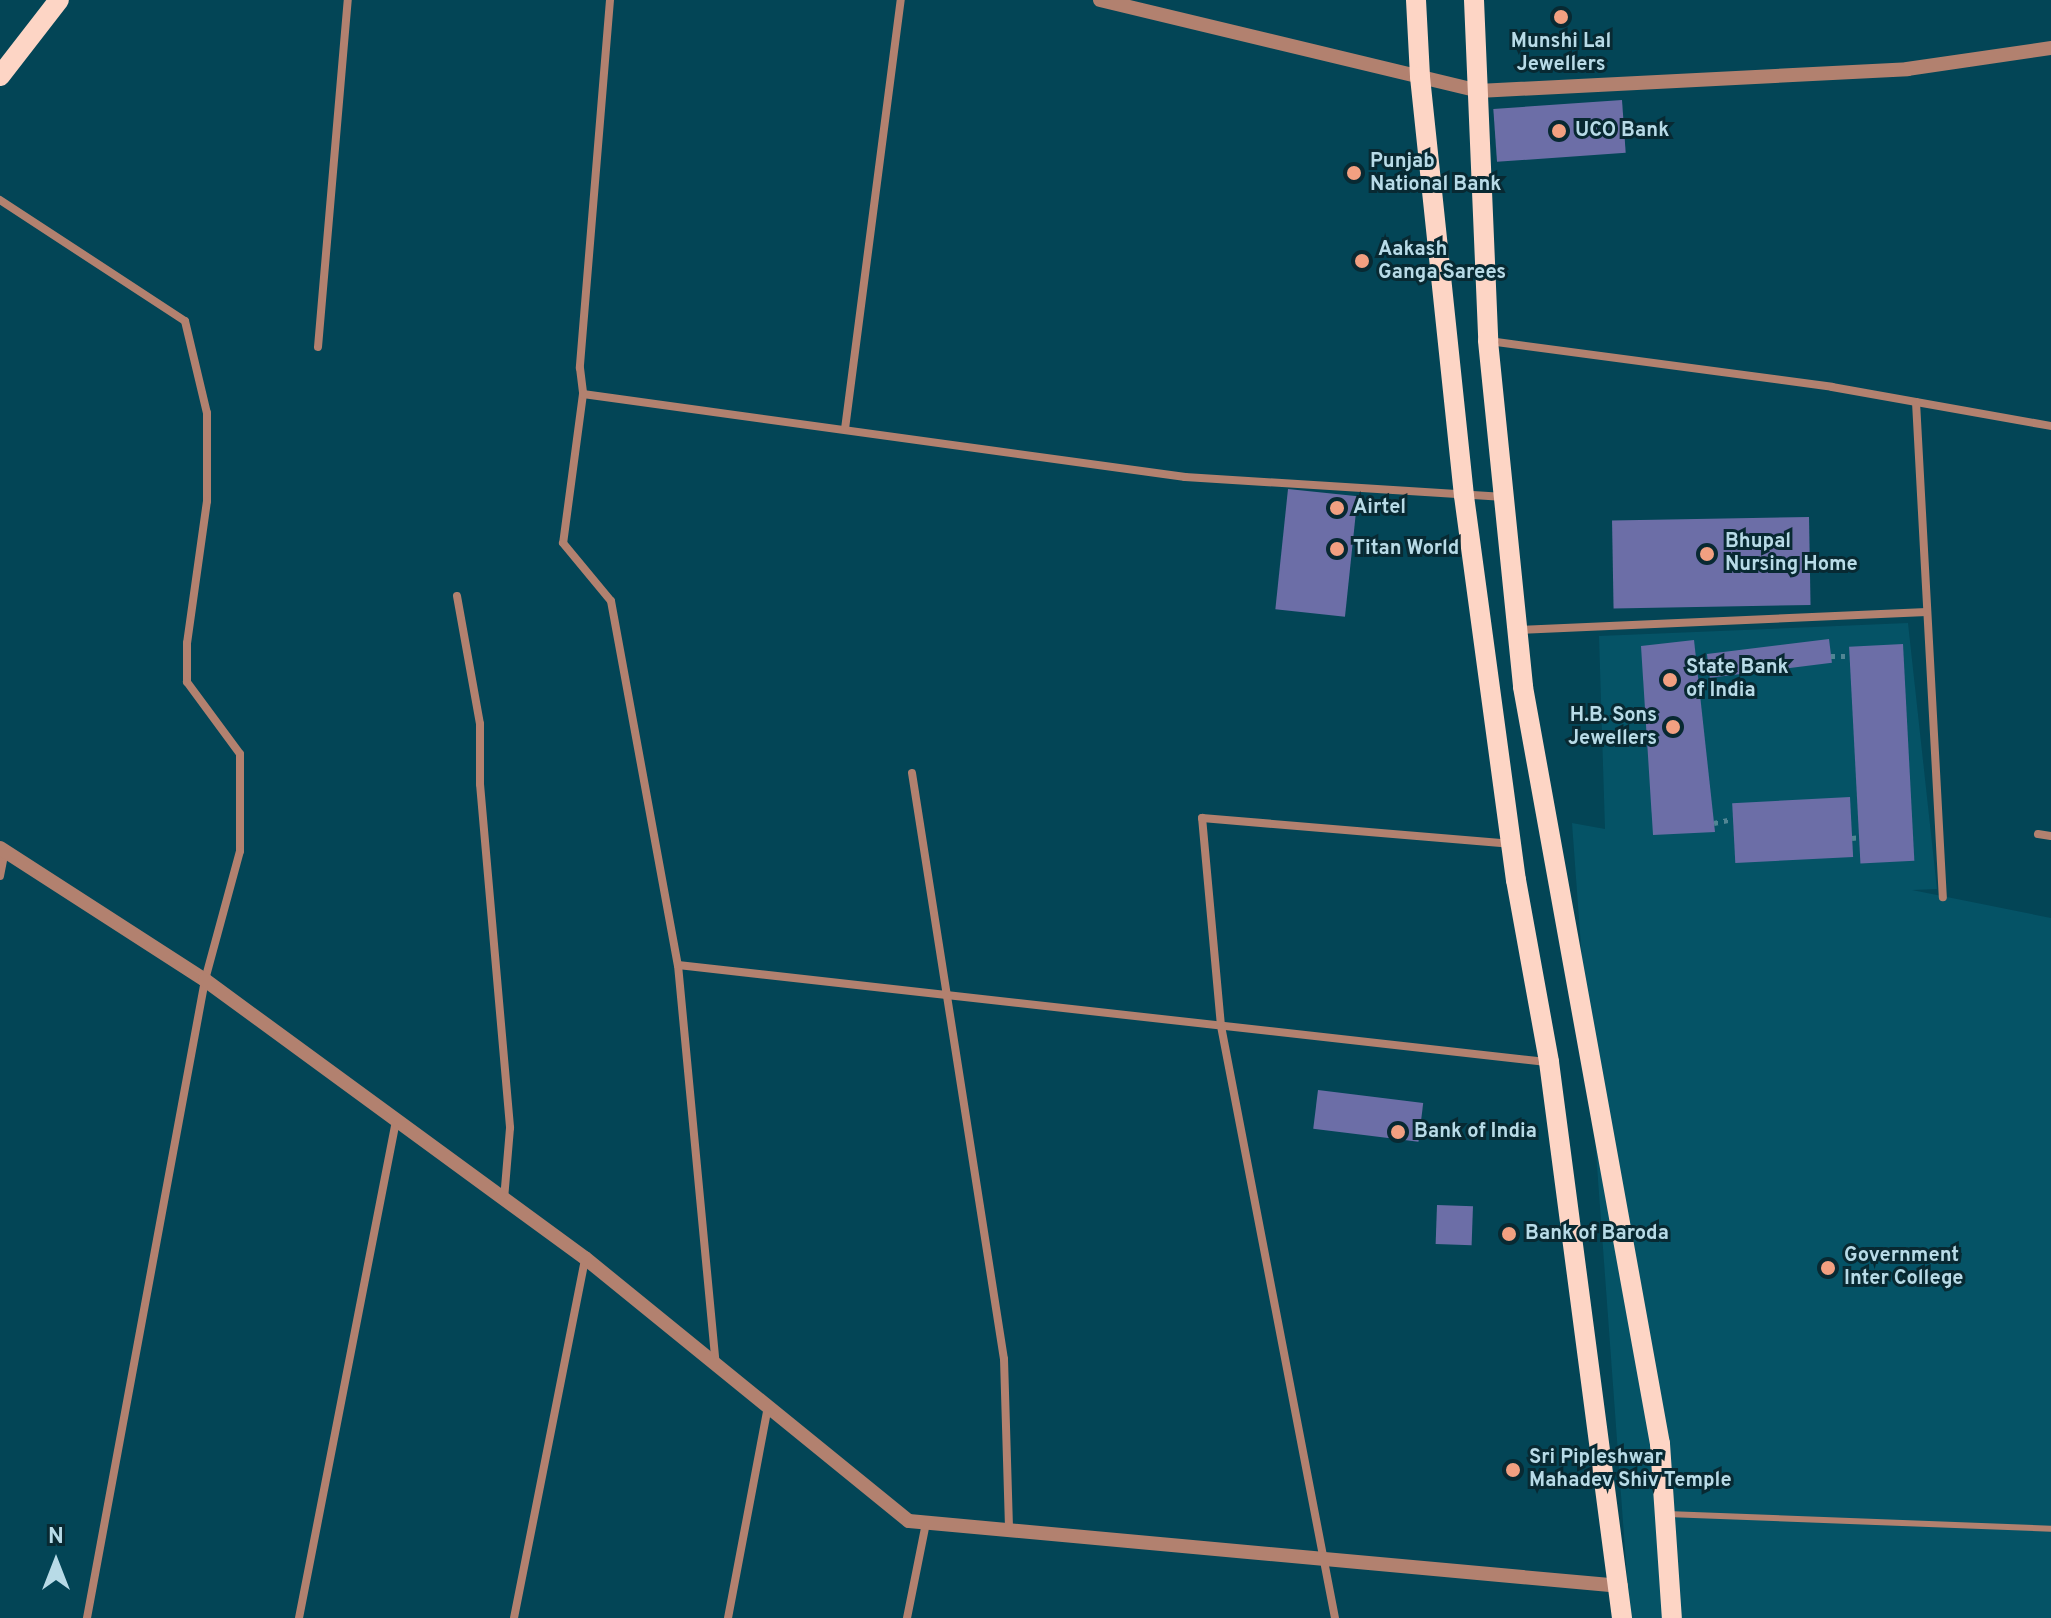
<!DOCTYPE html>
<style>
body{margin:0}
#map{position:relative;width:2051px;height:1618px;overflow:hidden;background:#034556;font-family:Overpass,sans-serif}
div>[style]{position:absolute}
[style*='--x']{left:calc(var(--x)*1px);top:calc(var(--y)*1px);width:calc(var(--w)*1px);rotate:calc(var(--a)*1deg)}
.built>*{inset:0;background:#055366}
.building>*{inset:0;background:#6c6ea7;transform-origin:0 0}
.path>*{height:5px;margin-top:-2.5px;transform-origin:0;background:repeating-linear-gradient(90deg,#518594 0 4px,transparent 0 10px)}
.service>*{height:6px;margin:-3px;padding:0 3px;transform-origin:3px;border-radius:3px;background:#b2816f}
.minor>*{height:8px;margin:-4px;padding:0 4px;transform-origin:4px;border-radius:4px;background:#b2816f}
.tertiary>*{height:14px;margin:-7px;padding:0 7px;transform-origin:7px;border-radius:7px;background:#b2816f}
.primary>*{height:20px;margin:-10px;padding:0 10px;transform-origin:10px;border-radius:10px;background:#fdd5c5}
.dots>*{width:22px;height:22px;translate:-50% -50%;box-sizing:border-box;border:4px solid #082932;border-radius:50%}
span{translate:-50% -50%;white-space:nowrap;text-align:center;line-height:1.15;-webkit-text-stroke:6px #082932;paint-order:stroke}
.poi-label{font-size:20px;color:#b8dbe7;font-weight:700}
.left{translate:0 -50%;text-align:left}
.right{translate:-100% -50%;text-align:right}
.north{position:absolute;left:16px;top:1522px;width:80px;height:80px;-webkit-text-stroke:6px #082932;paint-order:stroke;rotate:0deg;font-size:22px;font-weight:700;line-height:32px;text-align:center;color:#b8dbe7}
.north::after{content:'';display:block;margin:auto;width:28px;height:36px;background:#b8dbe7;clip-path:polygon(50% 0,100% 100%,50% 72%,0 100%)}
</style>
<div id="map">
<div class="built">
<i style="clip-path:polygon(1908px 623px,1937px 889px,1912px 890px,2051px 918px,2051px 1618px,1630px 1618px,1572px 823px,1605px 829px,1599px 636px)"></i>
</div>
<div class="building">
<i style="left:1622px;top:100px;width:53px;height:129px;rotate:86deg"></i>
<i style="left:1288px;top:489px;width:70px;height:121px;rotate:6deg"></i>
<i style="left:1809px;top:517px;width:88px;height:197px;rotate:89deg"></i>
<i style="left:1829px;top:639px;width:24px;height:123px;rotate:83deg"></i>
<i style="clip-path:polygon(1694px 640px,1715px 832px,1653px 835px,1641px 646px)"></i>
<i style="left:1903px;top:644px;width:217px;height:54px;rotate:87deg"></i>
<i style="left:1850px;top:797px;width:60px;height:118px;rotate:87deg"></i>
<i style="left:1318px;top:1090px;width:106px;height:39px;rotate:7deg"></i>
<i style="left:1437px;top:1205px;width:36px;height:39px;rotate:2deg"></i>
</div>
<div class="path">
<i style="--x:1831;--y:656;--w:19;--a:0"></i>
<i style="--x:1696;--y:666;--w:11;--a:-10"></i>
<i style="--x:1714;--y:823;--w:19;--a:-12"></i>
<i style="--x:1852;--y:838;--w:9;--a:-6"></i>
</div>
<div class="service">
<i style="--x:1667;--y:1514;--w:384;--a:2.2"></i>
</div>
<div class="minor">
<i style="--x:610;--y:0;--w:369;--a:94.7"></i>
<i style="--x:580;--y:368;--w:26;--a:83"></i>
<i style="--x:583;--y:394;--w:150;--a:97.6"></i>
<i style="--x:563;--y:543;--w:75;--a:50.4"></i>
<i style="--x:611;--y:601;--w:370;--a:79.6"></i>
<i style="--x:678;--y:965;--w:401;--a:84.6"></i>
<i style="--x:0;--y:200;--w:221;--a:33.2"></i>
<i style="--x:185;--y:321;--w:95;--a:76.6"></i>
<i style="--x:207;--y:413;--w:88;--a:90"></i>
<i style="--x:207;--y:501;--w:143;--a:98"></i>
<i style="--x:187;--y:643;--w:39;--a:90"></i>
<i style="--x:187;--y:682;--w:89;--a:53.6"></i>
<i style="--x:240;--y:754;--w:97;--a:90"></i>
<i style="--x:240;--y:851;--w:134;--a:105.2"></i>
<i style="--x:205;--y:980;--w:649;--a:100.48"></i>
<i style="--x:1489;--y:341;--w:346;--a:7.6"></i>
<i style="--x:1832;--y:387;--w:222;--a:10.1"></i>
<i style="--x:318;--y:347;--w:348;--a:-85.1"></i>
<i style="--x:583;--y:394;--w:608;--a:7.85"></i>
<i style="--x:1185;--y:477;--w:320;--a:3.6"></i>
<i style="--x:1916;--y:402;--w:496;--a:86.9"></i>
<i style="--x:845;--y:429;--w:433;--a:-82.6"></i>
<i style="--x:457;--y:596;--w:130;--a:79.8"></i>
<i style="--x:480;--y:724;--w:60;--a:90"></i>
<i style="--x:480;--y:784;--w:345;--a:85"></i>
<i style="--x:510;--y:1128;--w:72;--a:94.8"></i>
<i style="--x:1517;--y:630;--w:410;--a:-2.5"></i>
<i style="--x:912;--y:773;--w:593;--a:81.08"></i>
<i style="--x:1004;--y:1359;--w:171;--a:88.3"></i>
<i style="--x:2038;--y:834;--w:13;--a:9"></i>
<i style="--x:0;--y:876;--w:25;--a:-79"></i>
<i style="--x:678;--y:965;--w:874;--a:6.37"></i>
<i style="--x:299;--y:1618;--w:506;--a:-78.96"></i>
<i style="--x:514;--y:1618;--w:367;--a:-78.8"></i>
<i style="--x:728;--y:1618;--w:215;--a:-79.3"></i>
<i style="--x:907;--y:1618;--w:97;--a:-78.7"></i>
<i style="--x:1335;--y:1618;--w:603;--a:-100.9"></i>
<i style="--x:1221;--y:1026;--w:209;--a:-95.2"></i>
<i style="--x:1202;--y:818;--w:309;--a:4.8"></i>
</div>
<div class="tertiary">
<i style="--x:1100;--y:0;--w:389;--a:13.5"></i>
<i style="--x:1478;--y:91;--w:430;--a:-2.9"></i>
<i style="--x:1907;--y:69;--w:146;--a:-8.3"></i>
<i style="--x:0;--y:848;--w:244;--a:32.8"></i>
<i style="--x:205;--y:980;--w:471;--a:36.2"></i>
<i style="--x:585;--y:1258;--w:417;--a:39.1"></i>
<i style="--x:909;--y:1521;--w:715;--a:5.22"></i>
</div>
<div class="primary">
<i style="--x:1416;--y:0;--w:77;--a:87"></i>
<i style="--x:1420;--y:77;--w:421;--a:84"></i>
<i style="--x:1464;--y:496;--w:388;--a:82.3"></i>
<i style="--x:1516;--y:880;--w:185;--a:79.7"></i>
<i style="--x:1549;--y:1062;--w:561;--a:82.52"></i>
<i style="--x:1474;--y:0;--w:341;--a:87.6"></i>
<i style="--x:1488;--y:341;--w:348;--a:84.2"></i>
<i style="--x:1523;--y:687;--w:769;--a:79.74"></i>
<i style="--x:1660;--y:1444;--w:174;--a:86.1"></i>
<i style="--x:0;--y:76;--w:96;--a:-52.2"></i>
</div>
<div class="dots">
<i style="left:1561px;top:17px;background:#f2a081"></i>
<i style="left:1559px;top:131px;background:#f2a081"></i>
<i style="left:1354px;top:173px;background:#f2a081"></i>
<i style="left:1362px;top:261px;background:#f2a081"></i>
<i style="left:1337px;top:508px;background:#f2a081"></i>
<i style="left:1337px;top:549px;background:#f2a081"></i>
<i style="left:1707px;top:554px;background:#f2a081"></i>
<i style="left:1670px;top:680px;background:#f2a081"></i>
<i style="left:1673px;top:727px;background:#f2a081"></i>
<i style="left:1398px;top:1132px;background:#f2a081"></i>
<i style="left:1509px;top:1234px;background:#f2a081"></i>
<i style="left:1828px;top:1268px;background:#f2a081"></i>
<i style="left:1513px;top:1470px;background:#f2a081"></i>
</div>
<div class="poi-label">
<span style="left:1561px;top:54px">Munshi Lal<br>Jewellers</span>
<span class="left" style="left:1575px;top:131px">UCO Bank</span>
<span class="left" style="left:1370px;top:174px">Punjab<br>National Bank</span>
<span class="left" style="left:1378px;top:262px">Aakash<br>Ganga Sarees</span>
<span class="left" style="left:1353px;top:508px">Airtel</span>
<span class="left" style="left:1725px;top:554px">Bhupal<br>Nursing Home</span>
<span class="left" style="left:1353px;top:549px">Titan World</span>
<span class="left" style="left:1686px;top:680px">State Bank<br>of India</span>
<span class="right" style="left:1657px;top:728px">H.B. Sons<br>Jewellers</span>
<span class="left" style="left:1414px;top:1132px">Bank of India</span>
<span class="left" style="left:1525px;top:1234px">Bank of Baroda</span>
<span class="left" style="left:1844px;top:1268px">Government<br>Inter College</span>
<span class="left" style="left:1529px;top:1470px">Sri Pipleshwar<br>Mahadev Shiv Temple</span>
</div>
<div class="north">N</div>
</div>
